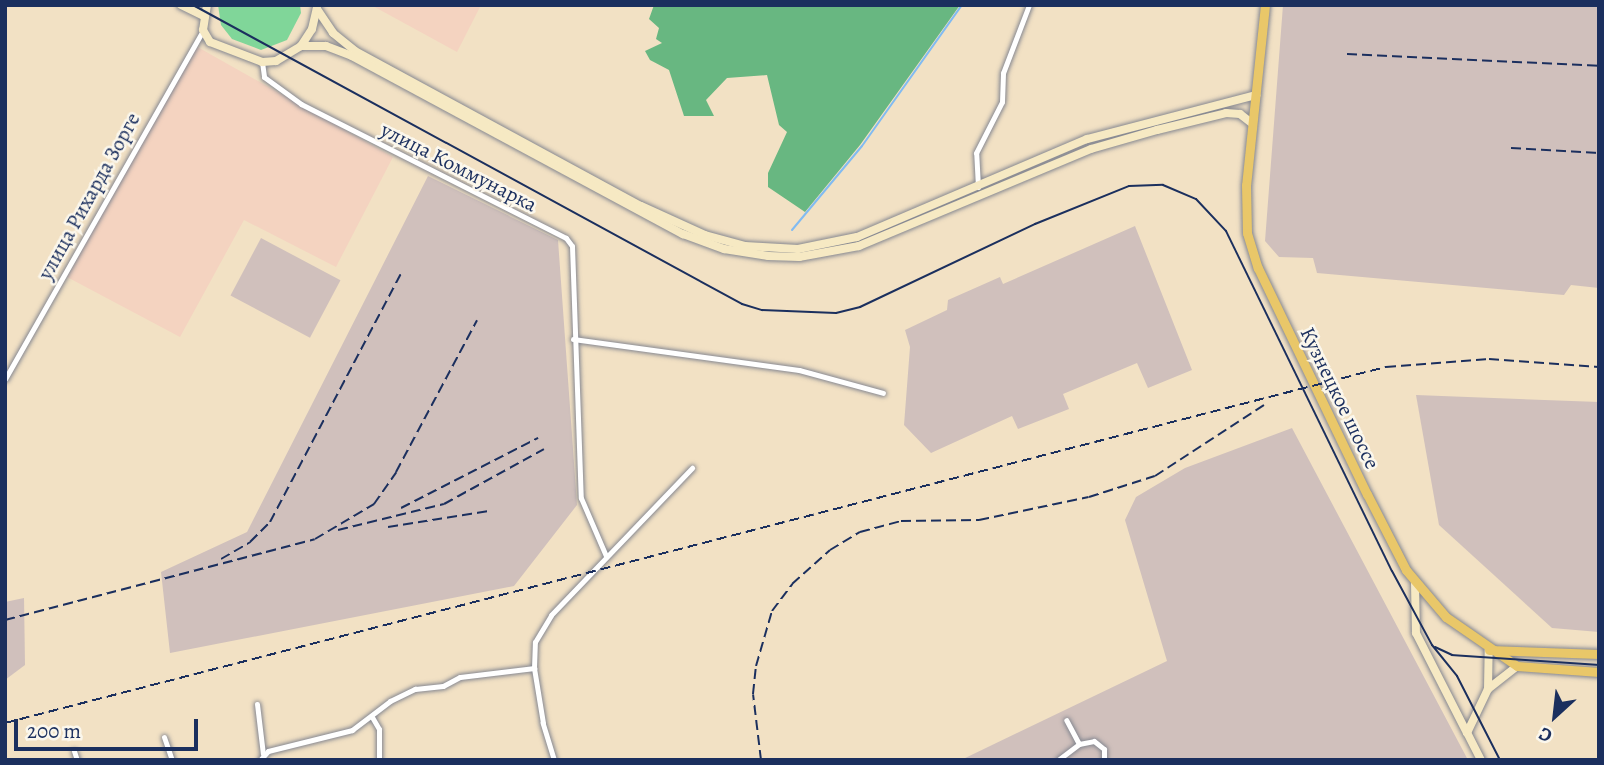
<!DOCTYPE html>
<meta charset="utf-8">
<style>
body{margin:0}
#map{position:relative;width:1604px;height:765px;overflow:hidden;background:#f2e1c4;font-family:Alegreya,serif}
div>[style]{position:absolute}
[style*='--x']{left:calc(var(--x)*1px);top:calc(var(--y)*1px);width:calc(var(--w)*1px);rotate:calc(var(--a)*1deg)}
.built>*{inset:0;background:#f4d3c0}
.industrial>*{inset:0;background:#d0c0bc;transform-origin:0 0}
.green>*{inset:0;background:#80d699}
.forest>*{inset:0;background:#68b781}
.stream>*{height:2px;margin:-1px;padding:0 1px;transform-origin:1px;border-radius:1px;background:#81bbf2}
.roads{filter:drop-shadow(0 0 2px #868891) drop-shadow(0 0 2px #868891)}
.minor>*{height:5px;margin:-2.5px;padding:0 2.5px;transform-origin:2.5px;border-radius:2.5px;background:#fff}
.secondary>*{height:8px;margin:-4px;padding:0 4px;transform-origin:4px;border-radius:4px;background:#f6e9c3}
.primary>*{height:9px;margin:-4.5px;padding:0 4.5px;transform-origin:4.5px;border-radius:4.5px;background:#e9c769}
.tram>*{height:2px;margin:-1px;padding:0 1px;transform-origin:1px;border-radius:1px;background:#1b2f5e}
.rail>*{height:2px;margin-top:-1px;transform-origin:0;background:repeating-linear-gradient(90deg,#1b2f5e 0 10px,transparent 0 15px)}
span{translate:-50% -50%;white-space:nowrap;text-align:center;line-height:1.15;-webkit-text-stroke:5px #fbf7ec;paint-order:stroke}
.street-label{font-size:21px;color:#1b2f5e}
.frame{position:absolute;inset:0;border:7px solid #1b2f5e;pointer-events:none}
.north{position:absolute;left:1520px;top:681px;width:70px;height:70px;-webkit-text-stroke:5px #fbf7ec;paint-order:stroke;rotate:207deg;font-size:19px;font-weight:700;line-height:28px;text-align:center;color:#1b2f5e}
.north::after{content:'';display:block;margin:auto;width:24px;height:32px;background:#1b2f5e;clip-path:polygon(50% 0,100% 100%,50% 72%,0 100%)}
.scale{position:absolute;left:14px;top:719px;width:184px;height:32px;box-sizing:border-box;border:4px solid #1b2f5e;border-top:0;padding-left:9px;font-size:21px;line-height:24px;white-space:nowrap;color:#1b2f5e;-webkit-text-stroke:5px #fbf7ec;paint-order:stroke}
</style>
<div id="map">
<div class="built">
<i style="clip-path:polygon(371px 5px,481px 5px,457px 52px)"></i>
<i style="clip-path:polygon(194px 45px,393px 157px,336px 267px,244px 220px,180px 337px,67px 277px)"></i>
</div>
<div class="industrial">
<i style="clip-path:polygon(1283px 5px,1599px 5px,1599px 288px,1571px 285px,1564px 295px,1317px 273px,1313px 258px,1279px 257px,1265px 241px)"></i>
<i style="clip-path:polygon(428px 176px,558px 240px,577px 505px,514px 586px,170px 653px,161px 572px,247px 532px)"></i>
<i style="clip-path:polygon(1135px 226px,1192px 370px,1148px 388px,1137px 363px,1063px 394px,1069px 409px,1018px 429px,1012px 416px,931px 453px,904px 425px,910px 347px,905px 330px,947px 310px,948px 300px,1000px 277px,1003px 284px)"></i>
<i style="left:261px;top:238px;width:90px;height:65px;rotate:28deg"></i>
<i style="clip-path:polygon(1416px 395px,1599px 402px,1599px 632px,1552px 628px,1439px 525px)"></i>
<i style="clip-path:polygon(1292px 428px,1468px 760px,961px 760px,1167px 661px,1125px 520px,1136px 497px,1185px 468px)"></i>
<i style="clip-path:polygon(24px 598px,25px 665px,5px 680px,5px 602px)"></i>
</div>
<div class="green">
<i style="clip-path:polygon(218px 5px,300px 5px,301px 13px,287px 40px,261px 50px,232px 39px,221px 25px)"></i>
</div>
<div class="forest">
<i style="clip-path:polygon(654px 5px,960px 5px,860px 145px,805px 212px,768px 187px,768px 173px,787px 132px,779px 125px,767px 75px,727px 78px,706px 100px,714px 116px,684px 116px,669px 70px,650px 60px,645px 51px,662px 43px,656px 39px,659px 28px,649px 19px)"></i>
</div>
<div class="stream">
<i style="--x:792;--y:230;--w:109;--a:-50.2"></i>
<i style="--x:862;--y:146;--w:173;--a:-54.7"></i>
</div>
<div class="roads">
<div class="minor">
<i style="--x:262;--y:62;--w:15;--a:82"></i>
<i style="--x:264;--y:77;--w:46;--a:36.1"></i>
<i style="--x:301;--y:104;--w:297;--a:26.8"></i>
<i style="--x:566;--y:238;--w:10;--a:53"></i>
<i style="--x:572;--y:246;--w:252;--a:88"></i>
<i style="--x:581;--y:498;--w:63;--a:66.7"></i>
<i style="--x:978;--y:187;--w:34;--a:-93"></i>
<i style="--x:976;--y:153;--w:57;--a:-63"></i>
<i style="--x:1002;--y:102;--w:29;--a:-88"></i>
<i style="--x:1003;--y:73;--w:73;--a:-69.1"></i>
<i style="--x:573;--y:339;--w:228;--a:7.8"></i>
<i style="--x:799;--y:370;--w:87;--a:15.3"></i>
<i style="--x:5;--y:379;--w:401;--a:-60.4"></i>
<i style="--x:257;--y:704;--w:50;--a:83.2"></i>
<i style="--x:372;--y:717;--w:14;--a:60"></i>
<i style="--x:379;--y:729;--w:31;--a:90"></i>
<i style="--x:164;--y:737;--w:24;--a:71"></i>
<i style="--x:1079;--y:744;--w:15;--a:-11"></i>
<i style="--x:1094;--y:741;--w:13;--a:39"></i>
<i style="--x:1104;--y:749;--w:11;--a:90"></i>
<i style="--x:74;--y:751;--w:9;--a:72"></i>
<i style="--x:260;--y:760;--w:12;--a:-48"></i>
<i style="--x:268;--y:751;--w:87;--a:-14"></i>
<i style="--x:352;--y:730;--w:48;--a:-37.3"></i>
<i style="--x:390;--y:701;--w:28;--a:-26"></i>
<i style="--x:415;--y:689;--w:28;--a:-6"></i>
<i style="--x:443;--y:686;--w:19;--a:-28"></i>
<i style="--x:460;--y:677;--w:75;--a:-6.9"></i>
<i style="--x:554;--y:760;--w:39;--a:-107"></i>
<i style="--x:543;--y:723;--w:56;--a:-99.3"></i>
<i style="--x:534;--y:668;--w:26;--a:-88"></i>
<i style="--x:535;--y:642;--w:31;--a:-59"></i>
<i style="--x:551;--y:615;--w:204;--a:-46.2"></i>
<i style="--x:1058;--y:760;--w:26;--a:-37"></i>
<i style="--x:1079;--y:744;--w:27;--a:-118"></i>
</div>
<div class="secondary">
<i style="--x:181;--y:5;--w:25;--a:26"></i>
<i style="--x:207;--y:5;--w:25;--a:99"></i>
<i style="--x:203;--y:30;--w:14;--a:60"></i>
<i style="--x:210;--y:42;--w:56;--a:21"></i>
<i style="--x:262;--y:62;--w:14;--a:-4"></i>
<i style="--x:276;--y:61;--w:29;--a:-31"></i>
<i style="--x:301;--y:46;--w:20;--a:-57"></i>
<i style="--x:312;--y:29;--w:22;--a:-77"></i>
<i style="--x:317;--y:9;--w:29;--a:56"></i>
<i style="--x:333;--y:33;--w:28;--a:39"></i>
<i style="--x:355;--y:51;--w:325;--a:28.5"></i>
<i style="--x:641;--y:206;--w:70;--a:24.4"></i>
<i style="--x:705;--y:235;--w:41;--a:15.4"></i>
<i style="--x:745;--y:246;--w:53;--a:3.2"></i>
<i style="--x:798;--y:249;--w:60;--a:-11.5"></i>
<i style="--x:857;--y:237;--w:250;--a:-23.1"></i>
<i style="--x:1087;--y:139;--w:175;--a:-14.6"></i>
<i style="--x:301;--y:46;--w:25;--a:0"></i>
<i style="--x:326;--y:46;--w:28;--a:21"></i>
<i style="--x:352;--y:56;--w:376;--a:28.3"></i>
<i style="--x:683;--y:234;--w:44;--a:20.1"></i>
<i style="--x:724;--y:249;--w:45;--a:9"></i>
<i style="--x:768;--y:256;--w:31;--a:2"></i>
<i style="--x:799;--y:257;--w:61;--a:-10.4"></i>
<i style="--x:859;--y:246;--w:251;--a:-22.7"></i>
<i style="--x:1091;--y:149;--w:69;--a:-16.1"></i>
<i style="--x:1157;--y:130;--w:71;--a:-13.8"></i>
<i style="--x:1226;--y:113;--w:14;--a:4"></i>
<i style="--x:1240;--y:114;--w:16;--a:38"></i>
<i style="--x:1415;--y:583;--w:50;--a:88.9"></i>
<i style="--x:1416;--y:633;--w:112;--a:63"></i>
<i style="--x:1488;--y:689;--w:37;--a:-38"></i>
<i style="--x:1481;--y:760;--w:30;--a:-117"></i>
<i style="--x:1467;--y:733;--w:49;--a:-64.5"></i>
<i style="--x:1488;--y:689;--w:39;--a:-89"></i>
</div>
<div class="primary">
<i style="--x:1265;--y:5;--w:181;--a:96"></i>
<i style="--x:1246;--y:185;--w:48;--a:88.8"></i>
<i style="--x:1247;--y:233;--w:37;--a:73"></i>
<i style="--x:1258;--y:268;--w:251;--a:64.3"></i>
<i style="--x:1367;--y:494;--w:85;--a:62.8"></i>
<i style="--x:1406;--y:570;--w:62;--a:49.6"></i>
<i style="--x:1446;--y:617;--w:86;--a:34.6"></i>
<i style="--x:1517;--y:666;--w:82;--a:4.2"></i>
<i style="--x:1489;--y:650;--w:110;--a:2.1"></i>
</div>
</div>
<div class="tram">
<i style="--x:193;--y:5;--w:625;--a:28.57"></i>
<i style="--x:742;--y:304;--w:21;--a:17"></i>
<i style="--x:762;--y:310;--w:74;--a:2.3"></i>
<i style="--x:836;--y:313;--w:25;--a:-14"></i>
<i style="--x:860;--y:307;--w:194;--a:-25.4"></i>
<i style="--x:1035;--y:224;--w:101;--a:-22"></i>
<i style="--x:1129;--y:186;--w:34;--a:-2"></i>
<i style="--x:1163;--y:185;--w:36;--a:23"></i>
<i style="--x:1196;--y:199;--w:44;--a:46.8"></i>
<i style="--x:1226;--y:231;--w:378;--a:64"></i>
<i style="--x:1392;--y:571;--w:84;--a:61.6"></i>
<i style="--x:1432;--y:645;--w:40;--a:51"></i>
<i style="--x:1457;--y:676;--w:94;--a:62.9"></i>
<i style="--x:1435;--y:647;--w:19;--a:25"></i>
<i style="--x:1452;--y:655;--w:147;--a:3.9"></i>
</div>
<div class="rail">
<i style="--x:1347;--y:54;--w:252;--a:2.7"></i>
<i style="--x:1511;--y:148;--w:88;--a:3.3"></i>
<i style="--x:401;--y:508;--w:154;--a:-27.1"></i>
<i style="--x:388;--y:527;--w:102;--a:-9"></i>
<i style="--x:338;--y:530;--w:109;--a:-13.8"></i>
<i style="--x:444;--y:504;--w:114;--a:-28.8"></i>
<i style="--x:221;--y:559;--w:34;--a:-30"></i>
<i style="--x:250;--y:542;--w:28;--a:-45"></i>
<i style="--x:270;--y:522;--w:280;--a:-62.2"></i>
<i style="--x:5;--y:620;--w:320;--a:-14.6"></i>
<i style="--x:315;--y:539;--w:69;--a:-30.7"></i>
<i style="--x:374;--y:504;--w:39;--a:-55"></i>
<i style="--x:396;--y:472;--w:172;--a:-61.9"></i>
<i style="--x:5;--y:723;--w:1426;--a:-14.46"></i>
<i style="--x:1386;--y:367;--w:103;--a:-4.4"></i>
<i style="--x:1489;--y:359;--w:110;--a:4.2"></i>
<i style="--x:761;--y:760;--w:66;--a:-96.9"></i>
<i style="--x:753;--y:694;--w:28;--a:-84"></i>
<i style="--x:756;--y:666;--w:57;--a:-73.8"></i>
<i style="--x:772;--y:611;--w:34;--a:-53"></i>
<i style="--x:792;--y:584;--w:51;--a:-41.8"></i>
<i style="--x:830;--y:550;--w:35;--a:-31"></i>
<i style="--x:860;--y:532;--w:42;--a:-15"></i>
<i style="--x:901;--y:521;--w:78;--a:-0.7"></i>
<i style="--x:979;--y:520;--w:112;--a:-11.8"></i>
<i style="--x:1089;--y:497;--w:69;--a:-17.7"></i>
<i style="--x:1155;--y:476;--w:134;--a:-33.1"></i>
</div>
<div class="street-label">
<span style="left:459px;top:167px;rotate:27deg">улица Коммунарка</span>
<span style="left:89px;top:196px;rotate:-61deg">улица Рихарда Зорге</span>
<span style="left:1340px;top:398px;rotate:64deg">Кузнецкое шоссе</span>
</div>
<div class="frame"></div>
<div class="north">С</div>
<div class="scale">200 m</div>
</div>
